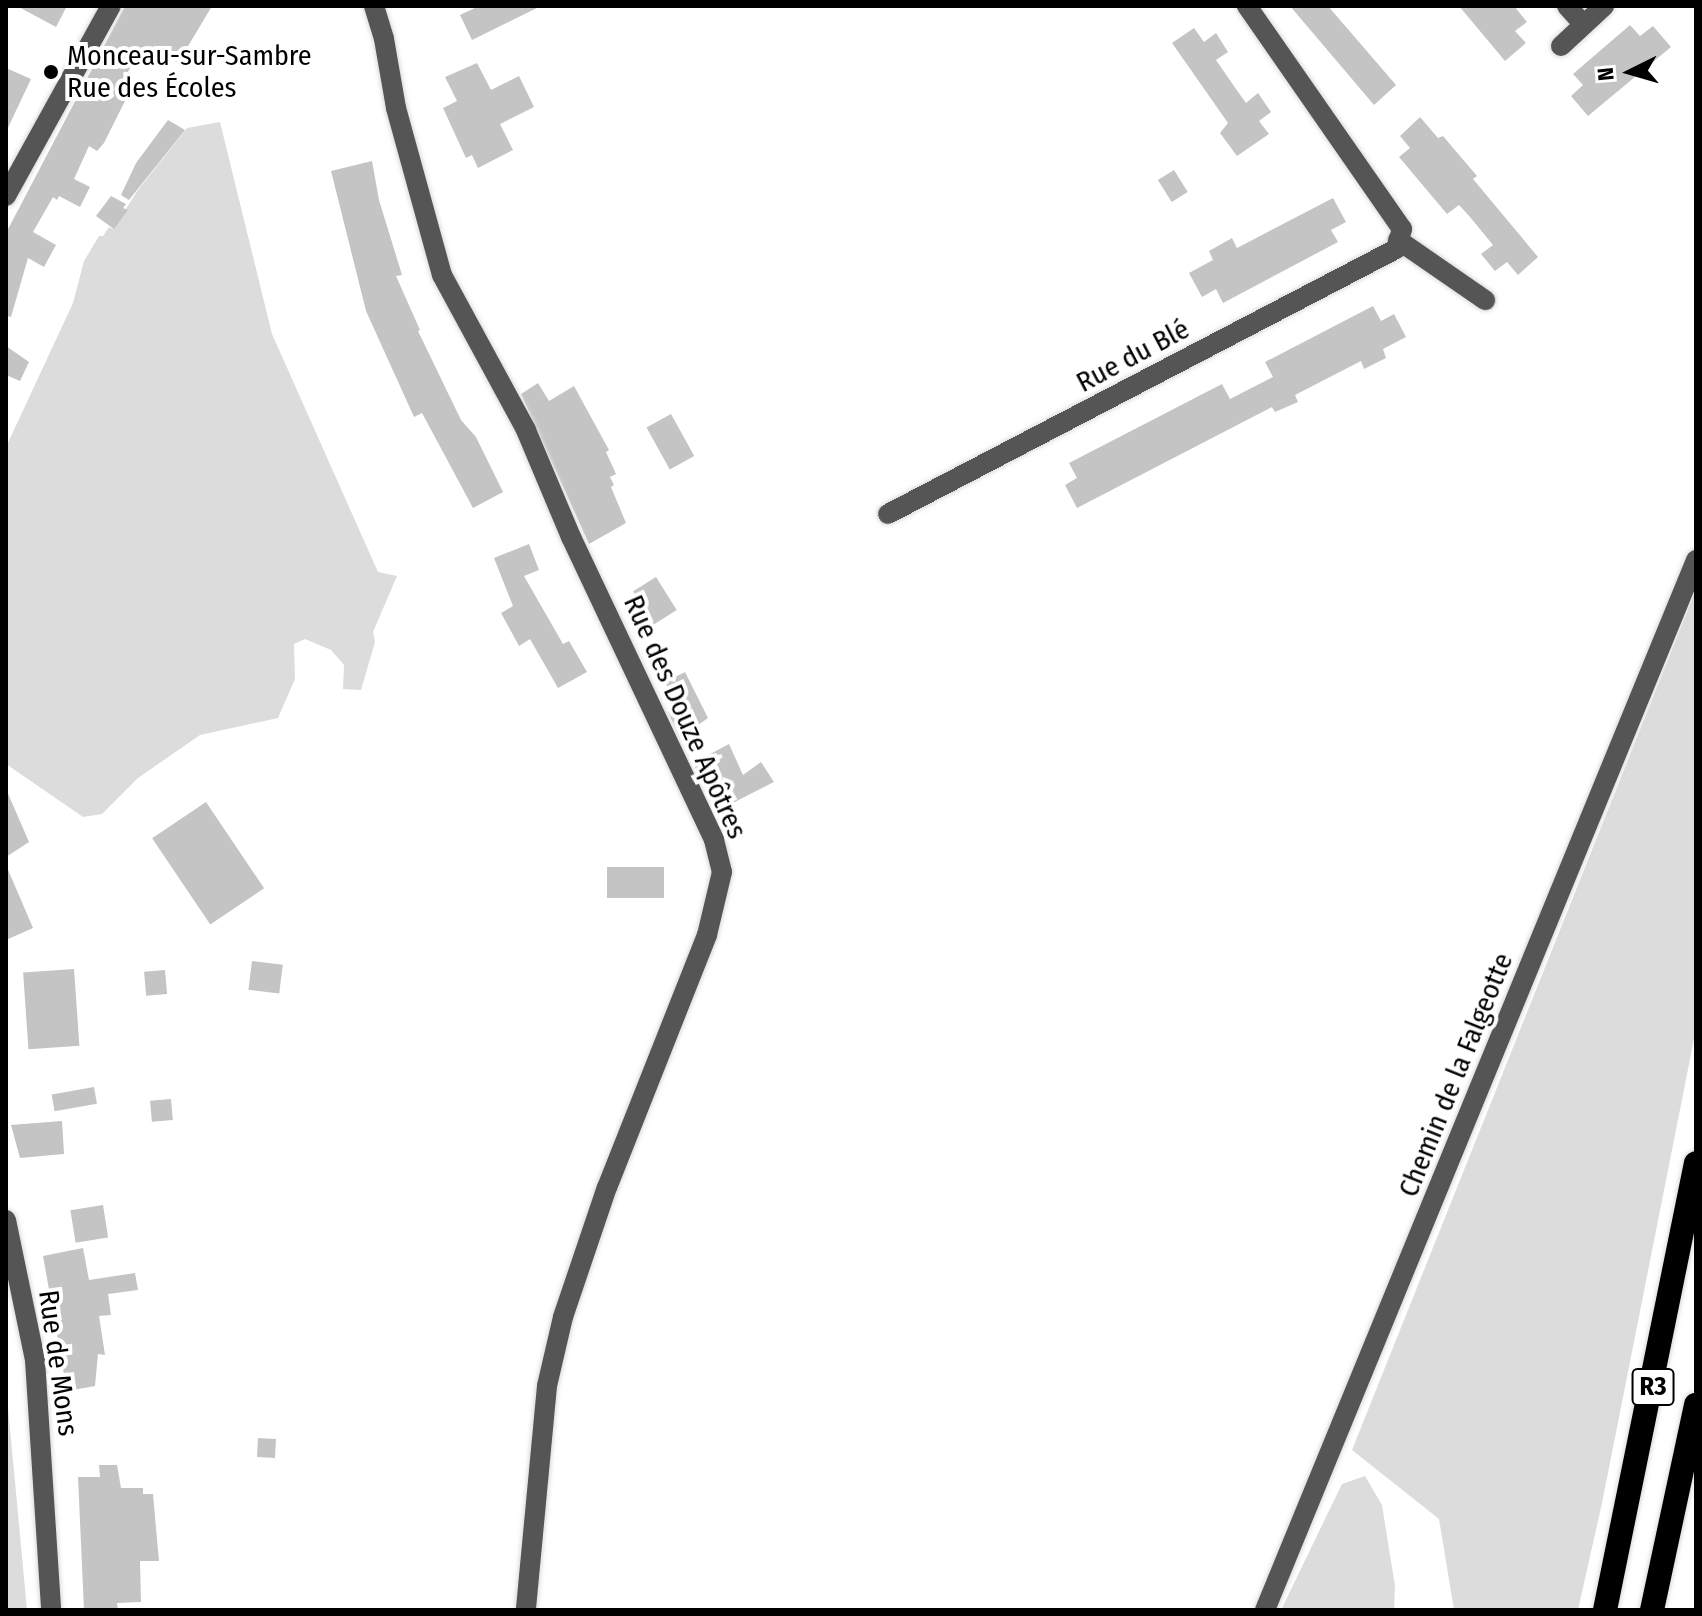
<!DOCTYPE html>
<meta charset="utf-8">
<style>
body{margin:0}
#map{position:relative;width:1702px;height:1616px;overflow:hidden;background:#fff;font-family:"Fira Sans Condensed",sans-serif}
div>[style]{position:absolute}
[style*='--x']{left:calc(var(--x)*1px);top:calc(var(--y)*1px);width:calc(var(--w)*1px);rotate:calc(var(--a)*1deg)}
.green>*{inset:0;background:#dcdcdc}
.building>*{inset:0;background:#c4c4c4;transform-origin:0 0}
.roads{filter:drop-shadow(0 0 2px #dbdbdb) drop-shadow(0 0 2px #dbdbdb)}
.minor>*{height:20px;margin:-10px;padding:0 10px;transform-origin:10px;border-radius:10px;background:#555}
.highway>*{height:24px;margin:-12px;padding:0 12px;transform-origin:12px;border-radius:12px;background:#000}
.dots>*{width:22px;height:22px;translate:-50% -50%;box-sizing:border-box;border:4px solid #fff;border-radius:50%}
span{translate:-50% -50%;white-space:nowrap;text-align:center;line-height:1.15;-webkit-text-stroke:8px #fff;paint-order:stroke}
.shield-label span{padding:2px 6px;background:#fff;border:2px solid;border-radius:6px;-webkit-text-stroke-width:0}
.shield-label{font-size:26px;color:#000;font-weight:700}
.poi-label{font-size:28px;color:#000}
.left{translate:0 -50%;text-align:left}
.street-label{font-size:28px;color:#000}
.frame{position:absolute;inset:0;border:8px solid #000;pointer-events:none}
.north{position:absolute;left:1590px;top:32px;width:80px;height:80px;-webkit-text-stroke:6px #fff;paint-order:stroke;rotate:265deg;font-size:22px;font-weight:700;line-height:32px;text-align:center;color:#000}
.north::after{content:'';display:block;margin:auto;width:28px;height:36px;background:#000;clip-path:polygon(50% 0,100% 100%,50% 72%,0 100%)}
</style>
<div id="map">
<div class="green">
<i style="clip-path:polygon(220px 122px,272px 334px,378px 572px,397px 576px,373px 632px,375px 642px,361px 690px,343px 689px,344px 665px,331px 650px,305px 639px,294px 644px,295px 679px,278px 718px,200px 735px,138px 778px,102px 814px,83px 817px,6px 764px,6px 447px,73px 303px,84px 261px,99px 236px,103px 236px,109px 227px,113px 229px,138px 190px,187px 128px)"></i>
<i style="clip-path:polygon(1696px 590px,1696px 1029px,1602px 1503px,1578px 1610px,1454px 1610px,1439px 1519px,1352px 1450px)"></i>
<i style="clip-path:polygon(6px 1404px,8px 1407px,27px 1610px,6px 1610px)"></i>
<i style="clip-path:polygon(1365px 1476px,1382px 1505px,1395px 1586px,1394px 1610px,1281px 1610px,1342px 1484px)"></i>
</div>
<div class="building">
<i style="clip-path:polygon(17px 6px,67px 6px,56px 27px)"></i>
<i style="clip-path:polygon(125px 6px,212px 6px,178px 63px,162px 52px,154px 66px,136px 56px,119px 90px,128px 95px,104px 143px,97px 151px,89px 146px,74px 179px,90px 187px,80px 207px,59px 196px,57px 200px,53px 197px,33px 232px,56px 245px,44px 267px,28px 258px,11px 317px,6px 316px,6px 233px)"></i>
<i style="clip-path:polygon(479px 6px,541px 6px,472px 40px,460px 15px)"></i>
<i style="clip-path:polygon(1290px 6px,1328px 6px,1396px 85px,1374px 105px)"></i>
<i style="clip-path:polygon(1459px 6px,1514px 6px,1527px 22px,1515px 31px,1526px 43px,1505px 61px)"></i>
<i style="clip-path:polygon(1630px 25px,1640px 36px,1653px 26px,1671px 47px,1588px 116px,1571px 96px,1583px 85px,1573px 74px)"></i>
<i style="clip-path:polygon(1194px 28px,1204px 42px,1216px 33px,1228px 52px,1216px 60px,1236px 89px,1246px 103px,1258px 93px,1271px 112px,1259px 121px,1269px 134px,1237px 156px,1220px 133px,1228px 123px,1172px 43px)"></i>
<i style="clip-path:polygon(477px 63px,491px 90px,519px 76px,534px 107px,500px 124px,513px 150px,478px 168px,472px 155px,466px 158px,443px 108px,457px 101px,445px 77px)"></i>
<i style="clip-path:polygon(6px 68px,31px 79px,6px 132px)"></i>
<i style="clip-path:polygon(1420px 117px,1438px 138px,1443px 136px,1477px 176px,1473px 179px,1538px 257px,1518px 275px,1507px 262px,1495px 271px,1481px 254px,1493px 245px,1470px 217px,1459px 205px,1447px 214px,1399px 157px,1410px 148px,1400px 136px)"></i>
<i style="clip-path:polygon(168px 120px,185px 130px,129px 200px,121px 195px,136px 163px)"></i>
<i style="clip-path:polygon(372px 161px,379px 200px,402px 275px,396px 276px,420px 330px,418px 331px,461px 420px,476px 437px,503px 492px,473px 508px,422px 413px,414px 417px,366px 311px,331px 171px)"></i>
<i style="left:1174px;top:170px;width:26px;height:19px;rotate:58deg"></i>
<i style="clip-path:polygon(111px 196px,126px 204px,123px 208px,128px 210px,114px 229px,96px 216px)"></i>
<i style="clip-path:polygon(1333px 198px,1346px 222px,1331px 230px,1338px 242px,1223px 303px,1216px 289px,1202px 297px,1189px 273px,1213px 260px,1209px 251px,1232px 238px,1237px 248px)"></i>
<i style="clip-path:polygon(1373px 306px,1381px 321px,1394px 314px,1406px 337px,1383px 349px,1386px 358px,1364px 369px,1361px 361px,1295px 395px,1298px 402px,1275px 412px,1272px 407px,1077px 508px,1065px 485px,1077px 478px,1069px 463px,1222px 384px,1230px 399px,1273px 377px,1265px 362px)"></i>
<i style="clip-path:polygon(6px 346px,29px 362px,20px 381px,6px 375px)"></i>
<i style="clip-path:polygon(538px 383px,549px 401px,574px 386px,609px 450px,606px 452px,616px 474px,610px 477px,614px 485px,611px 487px,626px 523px,589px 544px,521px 394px)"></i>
<i style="left:671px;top:414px;width:48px;height:28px;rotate:61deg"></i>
<i style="clip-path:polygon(529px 544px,539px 570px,524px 576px,563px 644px,569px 641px,587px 672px,558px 688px,530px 639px,519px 646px,501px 613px,513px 606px,494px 558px)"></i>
<i style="left:656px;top:577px;width:39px;height:27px;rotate:58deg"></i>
<i style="clip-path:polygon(685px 672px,708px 718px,680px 738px,668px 712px,677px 707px,665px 682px)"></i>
<i style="clip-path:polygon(729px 744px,743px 775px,761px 762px,774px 782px,717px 811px,693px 763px)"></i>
<i style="clip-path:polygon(6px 789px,29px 842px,6px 857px)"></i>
<i style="left:206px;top:802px;width:104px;height:65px;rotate:56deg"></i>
<i style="clip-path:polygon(6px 865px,33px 928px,6px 940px)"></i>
<i style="left:607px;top:867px;width:57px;height:31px"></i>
<i style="left:252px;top:961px;width:31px;height:29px;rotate:7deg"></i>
<i style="left:74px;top:969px;width:77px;height:51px;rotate:86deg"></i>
<i style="left:165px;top:970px;width:24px;height:21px;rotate:85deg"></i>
<i style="left:94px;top:1087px;width:17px;height:43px;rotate:80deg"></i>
<i style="left:171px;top:1099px;width:21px;height:21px;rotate:85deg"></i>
<i style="clip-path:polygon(62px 1121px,64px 1154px,20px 1158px,11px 1125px)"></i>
<i style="left:103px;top:1205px;width:33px;height:33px;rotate:81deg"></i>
<i style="clip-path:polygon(83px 1248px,89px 1280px,135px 1273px,138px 1290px,108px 1294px,111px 1315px,99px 1316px,105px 1355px,98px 1354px,95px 1386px,67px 1391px,43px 1256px)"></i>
<i style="left:258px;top:1438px;width:18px;height:19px;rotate:3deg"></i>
<i style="clip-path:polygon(99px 1465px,117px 1465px,121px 1488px,143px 1488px,143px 1494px,153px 1494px,159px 1561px,140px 1561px,141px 1602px,117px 1603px,118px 1610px,84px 1610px,78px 1477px,100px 1477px)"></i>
</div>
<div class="roads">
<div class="minor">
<i style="--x:374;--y:6;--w:34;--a:73"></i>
<i style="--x:384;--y:39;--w:70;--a:80.1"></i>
<i style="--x:396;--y:108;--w:173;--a:74.6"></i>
<i style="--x:442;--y:275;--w:176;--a:61.5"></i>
<i style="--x:526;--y:430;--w:116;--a:67.2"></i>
<i style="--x:571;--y:537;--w:335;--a:64.7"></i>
<i style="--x:714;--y:840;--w:33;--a:76"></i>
<i style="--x:722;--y:872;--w:65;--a:103.4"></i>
<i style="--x:707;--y:935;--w:271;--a:111.6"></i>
<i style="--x:607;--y:1187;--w:137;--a:108.7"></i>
<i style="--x:563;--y:1317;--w:71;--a:103.1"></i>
<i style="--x:547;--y:1386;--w:225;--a:95.4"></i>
<i style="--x:1567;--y:6;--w:25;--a:48"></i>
<i style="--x:1561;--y:46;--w:59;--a:-42.9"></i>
<i style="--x:6;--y:196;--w:217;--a:-61.1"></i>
<i style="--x:1398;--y:240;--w:106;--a:34.6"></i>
<i style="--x:888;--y:514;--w:573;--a:-27.55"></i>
<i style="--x:1396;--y:249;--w:21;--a:-73"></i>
<i style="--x:1402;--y:229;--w:272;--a:-124.8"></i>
<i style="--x:6;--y:1220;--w:143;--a:78.3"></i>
<i style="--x:35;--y:1360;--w:251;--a:86.3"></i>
<i style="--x:1265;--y:1610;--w:1135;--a:-67.68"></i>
</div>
<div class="highway">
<i style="--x:1605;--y:1610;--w:456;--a:-78.5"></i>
<i style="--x:1652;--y:1610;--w:210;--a:-77.9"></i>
</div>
</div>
<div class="dots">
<i style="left:51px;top:72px;background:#000"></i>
</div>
<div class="shield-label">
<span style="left:1653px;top:1387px">R3</span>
</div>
<div class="poi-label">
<span class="left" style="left:67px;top:72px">Monceau-sur-Sambre<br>Rue des Écoles</span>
</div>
<div class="street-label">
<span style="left:1133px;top:356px;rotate:-28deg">Rue du Blé</span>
<span style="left:685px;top:717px;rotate:66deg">Rue des Douze Apôtres</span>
<span style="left:1456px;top:1075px;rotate:-68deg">Chemin de la Falgeotte</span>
<span style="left:58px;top:1363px;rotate:82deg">Rue de Mons</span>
</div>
<div class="frame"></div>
<div class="north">N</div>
</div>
